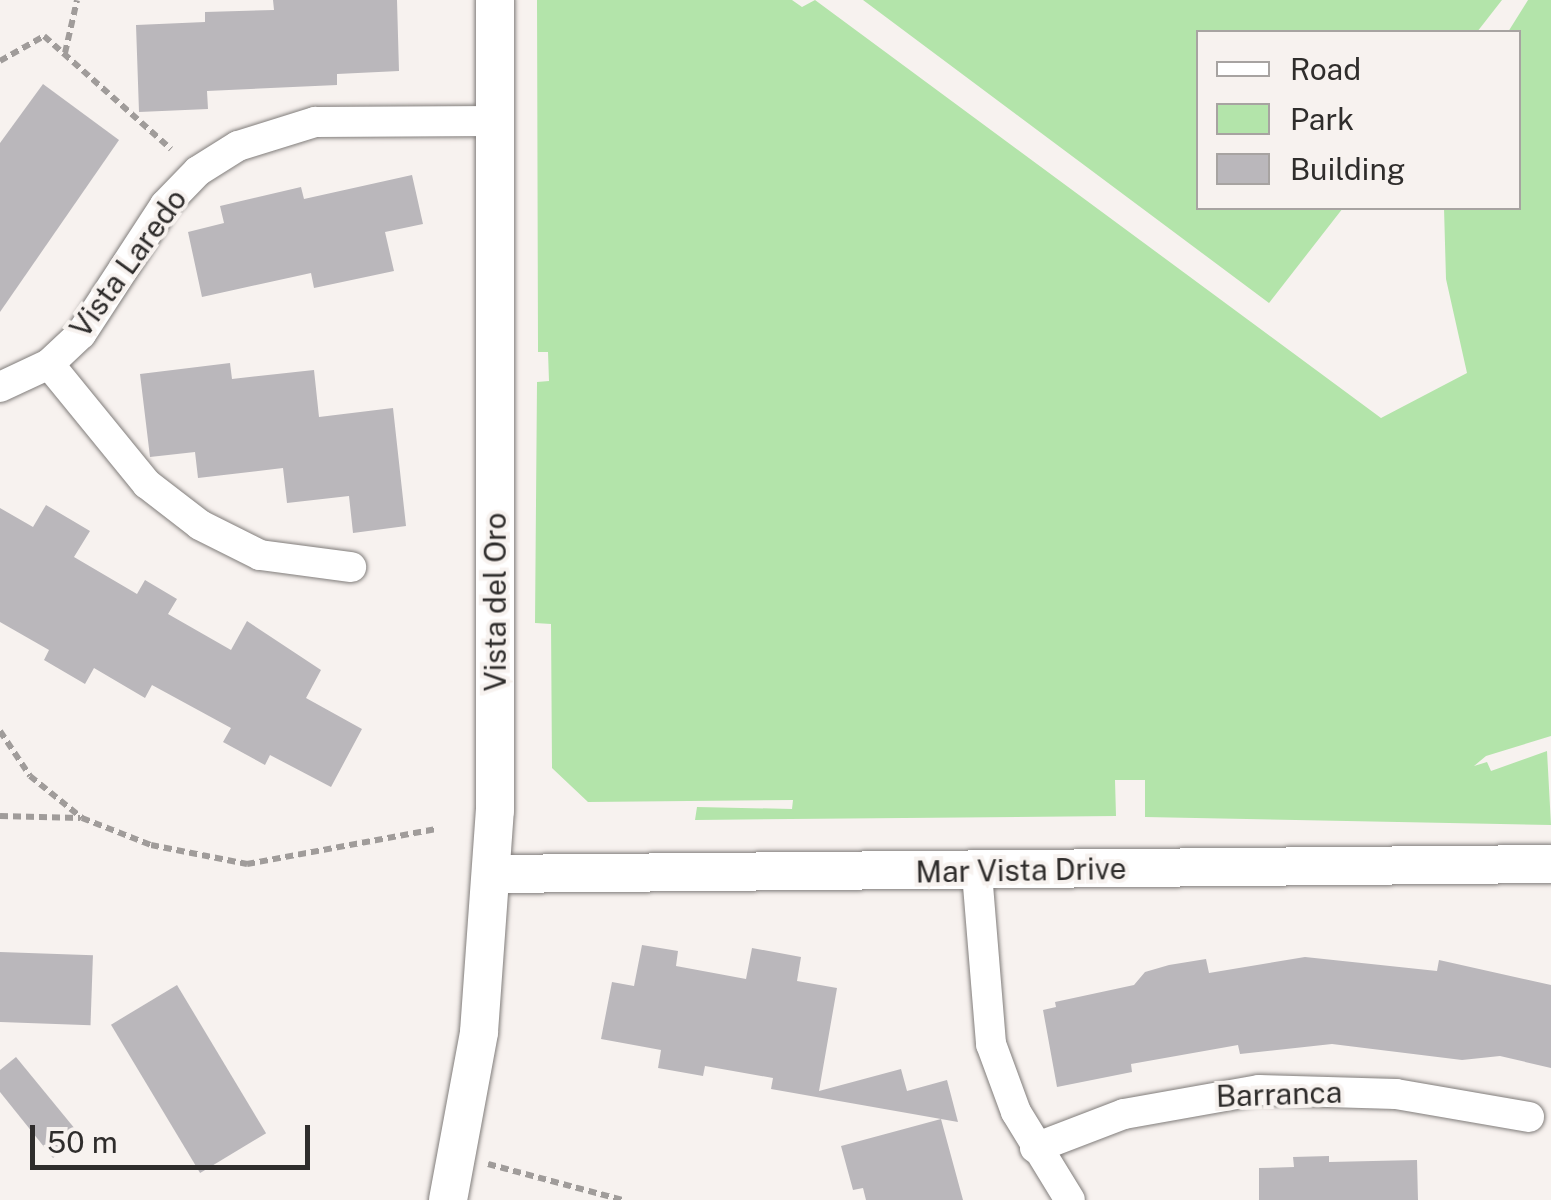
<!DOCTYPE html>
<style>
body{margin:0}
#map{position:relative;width:1551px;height:1200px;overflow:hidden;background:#f7f2ef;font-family:"Public Sans",sans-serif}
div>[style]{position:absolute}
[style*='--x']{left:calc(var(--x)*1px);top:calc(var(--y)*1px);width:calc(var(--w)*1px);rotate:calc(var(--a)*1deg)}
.green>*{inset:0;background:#b3e4aa}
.building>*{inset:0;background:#bab7bb;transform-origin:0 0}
.path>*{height:6px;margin-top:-3px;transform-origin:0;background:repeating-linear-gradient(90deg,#a09c9a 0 8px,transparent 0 13px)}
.roads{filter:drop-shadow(0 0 2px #817d7b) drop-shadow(0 0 2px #817d7b)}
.minor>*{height:30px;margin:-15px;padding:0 15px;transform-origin:15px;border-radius:15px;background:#fff}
.tertiary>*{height:38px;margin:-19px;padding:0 19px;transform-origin:19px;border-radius:19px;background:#fff}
span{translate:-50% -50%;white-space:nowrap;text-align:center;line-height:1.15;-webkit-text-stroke:8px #f7f2ef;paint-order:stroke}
.street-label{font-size:30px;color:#2f2d2c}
.legend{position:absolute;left:1196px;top:30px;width:325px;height:180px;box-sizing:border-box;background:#f7f2ef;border:2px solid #a7a3a1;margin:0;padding:12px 18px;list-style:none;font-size:30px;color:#2f2d2c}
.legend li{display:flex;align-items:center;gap:20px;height:50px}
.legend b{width:50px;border:2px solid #a7a3a1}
.scale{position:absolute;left:30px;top:1125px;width:280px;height:45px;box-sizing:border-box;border:5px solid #2f2d2c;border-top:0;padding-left:12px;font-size:30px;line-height:35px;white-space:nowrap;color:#2f2d2c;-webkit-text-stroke:8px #f7f2ef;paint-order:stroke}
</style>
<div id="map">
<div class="green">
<i style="clip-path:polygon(537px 0,792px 0,802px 7px,815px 0,1381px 418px,1467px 373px,1446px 279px,1444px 208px,1518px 208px,1518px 32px,1508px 32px,1528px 0,1551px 0,1551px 736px,1486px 756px,1474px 766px,1487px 762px,1491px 771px,1547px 751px,1551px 825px,1145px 817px,1145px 780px,1115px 780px,1116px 816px,695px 820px,697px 807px,792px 809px,793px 800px,588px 802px,552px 768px,551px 624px,535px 623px,537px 382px,549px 381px,548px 352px,538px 352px)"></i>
<i style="clip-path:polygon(863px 0,1502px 0,1477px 32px,1198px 32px,1198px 208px,1343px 208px,1269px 303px)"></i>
</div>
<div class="building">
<i style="clip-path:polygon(273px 0,397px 0,399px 71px,337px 74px,337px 85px,207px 91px,208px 109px,139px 112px,136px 25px,205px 22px,205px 12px,274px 10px)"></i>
<i style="clip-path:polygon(43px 84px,119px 140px,0 312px,0 143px)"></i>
<i style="clip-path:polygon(412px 175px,423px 224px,385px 232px,394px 271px,314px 288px,311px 273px,202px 297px,188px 232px,224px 223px,220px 206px,301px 187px,304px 199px)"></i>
<i style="clip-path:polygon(230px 363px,232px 379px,314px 370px,319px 417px,393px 408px,406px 526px,353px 533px,349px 496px,287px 503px,283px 468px,198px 478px,195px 452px,150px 457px,140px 374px)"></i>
<i style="clip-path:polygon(46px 505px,90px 531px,74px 557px,137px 594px,145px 580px,177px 599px,168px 614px,231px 650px,247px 621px,321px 670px,306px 698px,362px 729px,331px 787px,270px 755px,265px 765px,223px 742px,231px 728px,152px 685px,145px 698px,94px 668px,85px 684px,44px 660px,49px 650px,0 622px,0 508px,33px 527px)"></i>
<i style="clip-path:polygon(642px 945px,678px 951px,676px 966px,746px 979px,752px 948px,801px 957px,797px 981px,837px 988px,819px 1091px,901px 1069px,907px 1091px,947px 1080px,958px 1122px,771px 1089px,773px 1078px,705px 1066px,703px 1076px,658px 1068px,661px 1050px,601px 1039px,612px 982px,634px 986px)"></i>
<i style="left:0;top:952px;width:93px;height:70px;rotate:2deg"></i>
<i style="clip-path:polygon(1305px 957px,1437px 971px,1439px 960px,1551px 985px,1551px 1068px,1500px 1056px,1462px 1060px,1332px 1044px,1240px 1054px,1238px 1045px,1131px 1064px,1132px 1072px,1057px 1087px,1043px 1010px,1056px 1007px,1055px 1002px,1134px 985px,1145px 972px,1169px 965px,1206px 959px,1209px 973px)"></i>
<i style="left:177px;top:985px;width:173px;height:77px;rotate:59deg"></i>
<i style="clip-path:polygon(16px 1057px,80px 1135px,53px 1158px,0 1092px,0 1070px)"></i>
<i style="clip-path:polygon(941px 1119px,963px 1200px,866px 1200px,863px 1188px,853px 1190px,841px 1146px)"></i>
<i style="clip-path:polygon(1329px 1156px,1329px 1162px,1417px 1160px,1418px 1200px,1259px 1200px,1259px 1168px,1294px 1167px,1293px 1157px)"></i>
</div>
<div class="path">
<i style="--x:65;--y:53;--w:54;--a:-77.2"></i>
<i style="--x:0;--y:61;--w:51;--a:-29.6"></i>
<i style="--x:44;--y:36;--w:170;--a:41.7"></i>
<i style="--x:0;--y:731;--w:54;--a:56.3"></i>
<i style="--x:30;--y:776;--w:67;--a:38.9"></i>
<i style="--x:82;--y:818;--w:74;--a:21.4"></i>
<i style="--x:151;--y:845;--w:98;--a:11.2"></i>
<i style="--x:247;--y:864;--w:191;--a:-10.5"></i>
<i style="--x:0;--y:816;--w:80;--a:1.4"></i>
<i style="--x:488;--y:1164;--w:139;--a:15"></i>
</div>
<div class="roads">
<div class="minor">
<i style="--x:49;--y:364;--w:155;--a:50.8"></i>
<i style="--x:147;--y:484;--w:67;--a:37.7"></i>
<i style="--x:200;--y:525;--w:67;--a:26.6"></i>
<i style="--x:260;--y:555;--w:92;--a:7.5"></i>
<i style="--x:0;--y:387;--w:54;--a:-25.1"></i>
<i style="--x:49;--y:364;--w:44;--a:-43.2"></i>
<i style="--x:81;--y:334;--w:154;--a:-56.9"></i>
<i style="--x:165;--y:205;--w:47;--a:-45.9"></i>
<i style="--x:198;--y:171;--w:47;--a:-32"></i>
<i style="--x:238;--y:146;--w:81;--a:-17.3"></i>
<i style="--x:315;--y:122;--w:179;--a:-0.3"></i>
<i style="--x:977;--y:873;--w:172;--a:85.3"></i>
<i style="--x:991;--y:1044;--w:72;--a:69.8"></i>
<i style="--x:1016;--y:1112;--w:103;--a:58.5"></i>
<i style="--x:1035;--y:1148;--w:95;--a:-20.9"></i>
<i style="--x:1124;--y:1114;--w:137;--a:-10.1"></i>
<i style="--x:1259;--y:1090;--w:137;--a:1.7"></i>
<i style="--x:1396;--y:1094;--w:135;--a:9.8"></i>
</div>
<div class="tertiary">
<i style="--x:491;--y:874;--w:1060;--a:-0.54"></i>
<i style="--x:448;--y:1200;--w:171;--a:-79.5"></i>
<i style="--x:479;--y:1032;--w:222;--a:-85.9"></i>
<i style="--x:495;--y:811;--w:811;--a:-90"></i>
</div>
</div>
<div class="street-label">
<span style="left:128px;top:263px;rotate:-54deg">Vista Laredo</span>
<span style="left:495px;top:602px;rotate:-90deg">Vista del Oro</span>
<span style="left:1021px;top:870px;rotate:-1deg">Mar Vista Drive</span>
<span style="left:1279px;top:1094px;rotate:-2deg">Barranca</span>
</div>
<ul class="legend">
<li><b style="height:12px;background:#fff"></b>Road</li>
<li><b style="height:28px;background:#b3e4aa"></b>Park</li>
<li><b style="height:28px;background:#bab7bb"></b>Building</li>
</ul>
<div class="scale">50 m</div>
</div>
